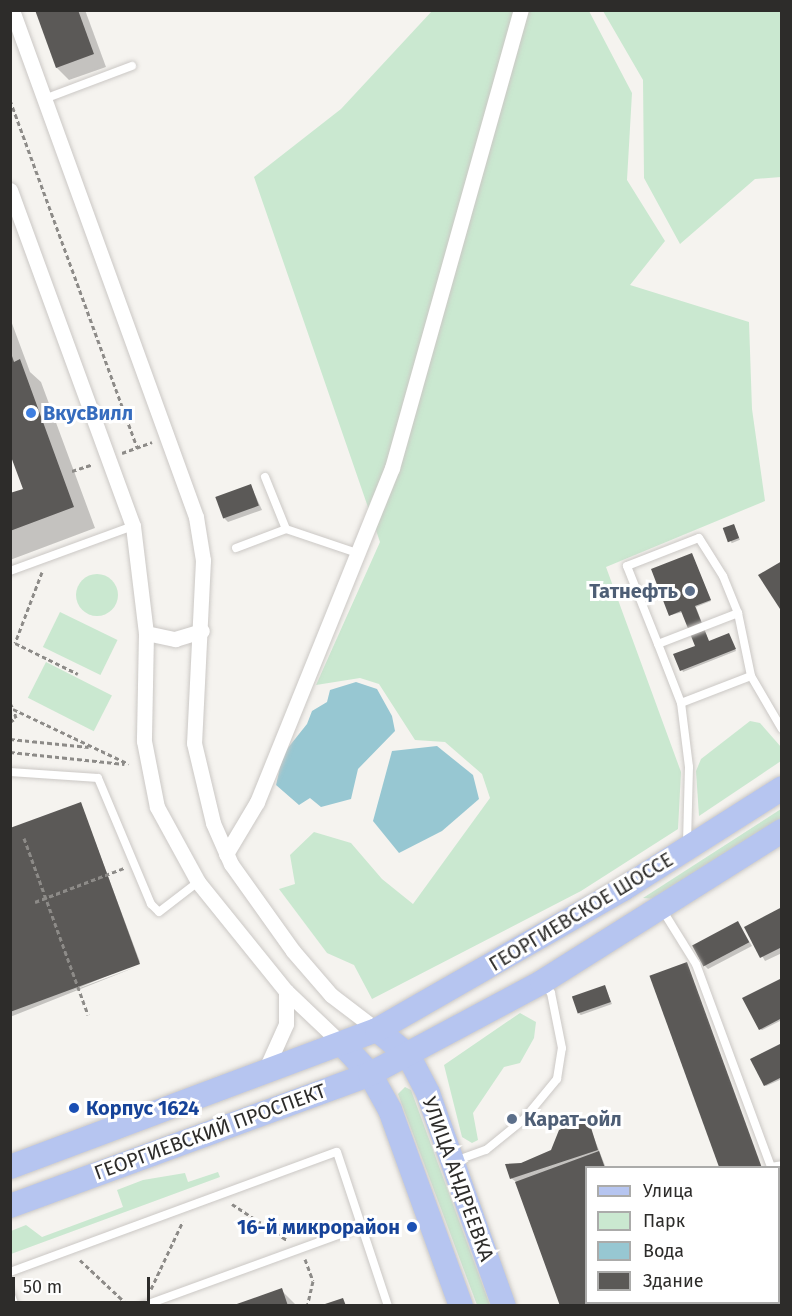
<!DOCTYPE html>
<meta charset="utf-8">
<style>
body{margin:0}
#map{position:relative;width:792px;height:1316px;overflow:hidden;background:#f5f3ef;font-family:"Fira Sans",sans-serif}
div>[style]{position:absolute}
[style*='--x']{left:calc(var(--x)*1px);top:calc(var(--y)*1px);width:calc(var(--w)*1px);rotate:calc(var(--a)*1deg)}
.green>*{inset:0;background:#cae8d0;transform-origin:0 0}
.round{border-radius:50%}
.water>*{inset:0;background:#97c7d2}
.shadow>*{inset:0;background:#0003;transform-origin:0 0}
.building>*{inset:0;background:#5b5957;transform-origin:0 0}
.path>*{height:3px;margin-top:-1.5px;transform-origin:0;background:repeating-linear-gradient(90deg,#8d8b88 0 4.5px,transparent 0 7.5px)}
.roads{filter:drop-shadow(0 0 2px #cbc8c5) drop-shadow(0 0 2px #cbc8c5)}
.lane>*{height:8px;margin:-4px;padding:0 4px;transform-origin:4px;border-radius:4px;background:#fff}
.street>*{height:15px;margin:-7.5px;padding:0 7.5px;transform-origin:7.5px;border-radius:7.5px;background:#fff}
.primary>*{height:24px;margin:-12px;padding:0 12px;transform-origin:12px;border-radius:12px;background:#b6c5f0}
.dots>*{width:16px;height:16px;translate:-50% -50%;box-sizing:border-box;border:3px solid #fff;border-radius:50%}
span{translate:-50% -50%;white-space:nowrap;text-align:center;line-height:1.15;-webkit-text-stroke:6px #fff;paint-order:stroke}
.shop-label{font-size:20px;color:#366cbe;font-weight:700}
.left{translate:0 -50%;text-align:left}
.service-label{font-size:20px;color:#4e5e75;font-weight:700}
.right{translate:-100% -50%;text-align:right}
.street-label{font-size:20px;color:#2d2c2a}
.transit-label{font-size:20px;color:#164399;font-weight:700}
.frame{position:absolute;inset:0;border:12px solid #2d2c2a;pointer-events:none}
.legend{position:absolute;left:585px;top:1166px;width:195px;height:138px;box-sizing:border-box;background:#fff;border:2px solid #ababaa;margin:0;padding:8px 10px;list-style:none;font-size:18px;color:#2d2c2a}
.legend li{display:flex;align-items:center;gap:12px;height:30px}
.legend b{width:30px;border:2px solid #ababaa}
.scale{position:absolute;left:12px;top:1277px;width:138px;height:27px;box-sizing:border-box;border:3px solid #2d2c2a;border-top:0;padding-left:8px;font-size:18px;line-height:21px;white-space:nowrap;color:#2d2c2a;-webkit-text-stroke:4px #fff;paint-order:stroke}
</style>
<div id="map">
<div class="green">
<i style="clip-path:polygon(432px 11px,589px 11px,632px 93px,627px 180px,665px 241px,630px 285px,749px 322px,752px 409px,765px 501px,606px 567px,681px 772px,678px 829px,581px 891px,372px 999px,354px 965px,327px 953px,279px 889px,295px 884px,290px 855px,314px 832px,351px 843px,382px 879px,413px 904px,490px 798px,482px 774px,445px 742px,415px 740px,379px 684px,360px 678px,316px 685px,380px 542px,254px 177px,341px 109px)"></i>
<i style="clip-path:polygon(603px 11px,781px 11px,781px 177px,755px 179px,680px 244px,644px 178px,643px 80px)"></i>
<i class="round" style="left:76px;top:574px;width:42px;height:42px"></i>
<i style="left:60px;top:612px;width:64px;height:39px;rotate:26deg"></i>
<i style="left:46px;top:662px;width:74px;height:40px;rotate:27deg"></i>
<i style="clip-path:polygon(750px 721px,760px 723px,781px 747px,781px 761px,699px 816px,696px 771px,701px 759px)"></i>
<i style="clip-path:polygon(781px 809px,781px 819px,658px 899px,643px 898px)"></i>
<i style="clip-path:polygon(520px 1013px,536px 1022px,534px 1038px,520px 1063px,504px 1067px,473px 1113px,478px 1140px,472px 1143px,462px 1137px,444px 1065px)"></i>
<i style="clip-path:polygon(405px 1087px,411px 1090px,490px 1305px,477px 1305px,398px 1094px)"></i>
<i style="clip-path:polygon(218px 1172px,220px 1177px,11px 1254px,11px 1231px,26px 1225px,42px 1237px,123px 1207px,117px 1190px,143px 1180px,185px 1173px,188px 1182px)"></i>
</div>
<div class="water">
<i style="clip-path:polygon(356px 682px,377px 689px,392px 716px,395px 731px,358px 769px,351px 799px,321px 807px,310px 798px,299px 805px,276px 785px,283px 754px,307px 724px,312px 711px,327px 702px,330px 690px)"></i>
<i style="clip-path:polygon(437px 746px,473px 775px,479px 799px,442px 831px,399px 853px,373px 821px,392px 751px)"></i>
</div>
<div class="shadow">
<i style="clip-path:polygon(36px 10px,85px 10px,106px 67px,69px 80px,57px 68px)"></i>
<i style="clip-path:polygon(10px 318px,30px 372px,41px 382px,95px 528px,10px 560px,10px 495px,25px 490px,10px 450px)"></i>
<i style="clip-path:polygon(251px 486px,262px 510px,228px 522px,224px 518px)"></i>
<i style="left:734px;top:525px;width:16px;height:9px;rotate:68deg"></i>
<i style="clip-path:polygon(692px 555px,711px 601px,696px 607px,709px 642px,729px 635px,736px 651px,683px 672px,675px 655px,697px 647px,683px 612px,671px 615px)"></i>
<i style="clip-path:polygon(81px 804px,140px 962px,69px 992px,141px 965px,10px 1017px,10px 829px)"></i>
<i style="clip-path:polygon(782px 909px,782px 953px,765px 961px,746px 928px)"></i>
<i style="clip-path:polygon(738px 923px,752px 946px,708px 969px,704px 965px)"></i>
<i style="clip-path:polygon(782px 980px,782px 1020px,762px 1030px,760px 1029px)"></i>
<i style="clip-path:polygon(605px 987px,612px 1004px,581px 1015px,579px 1014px)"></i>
<i style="clip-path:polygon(782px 1045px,782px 1079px,766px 1086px,765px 1085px)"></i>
<i style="clip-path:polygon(587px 1120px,606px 1168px,586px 1168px,586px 1302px,658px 1306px,561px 1306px,516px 1182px,511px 1178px,521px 1164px,552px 1151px)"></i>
<i style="left:778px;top:1216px;width:9px;height:86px;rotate:63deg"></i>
<i style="clip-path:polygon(281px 1290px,297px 1306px,237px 1306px)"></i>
</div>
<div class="building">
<i style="clip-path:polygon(35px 10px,78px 10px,94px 54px,56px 68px)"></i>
<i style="clip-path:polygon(11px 353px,14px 362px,20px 359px,74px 507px,10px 531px,10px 493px,23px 489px,10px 454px)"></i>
<i style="left:251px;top:484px;width:23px;height:38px;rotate:70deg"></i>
<i style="left:734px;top:524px;width:15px;height:12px;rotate:70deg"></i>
<i style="clip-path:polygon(692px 553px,711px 600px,695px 606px,709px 641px,729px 633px,736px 649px,680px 671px,673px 654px,695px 646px,681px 611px,669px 616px,651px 569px)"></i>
<i style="clip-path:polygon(782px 561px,782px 612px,758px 575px)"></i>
<i style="clip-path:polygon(81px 802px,140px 964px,10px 1012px,10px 828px)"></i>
<i style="clip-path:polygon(782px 907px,782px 947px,760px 958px,744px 927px)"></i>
<i style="left:738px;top:921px;width:24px;height:52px;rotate:62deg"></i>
<i style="left:687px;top:962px;width:219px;height:40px;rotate:70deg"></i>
<i style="clip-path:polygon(782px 978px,782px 1018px,759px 1030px,742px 998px)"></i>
<i style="left:605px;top:985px;width:18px;height:35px;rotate:71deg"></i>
<i style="clip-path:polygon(782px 1043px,782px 1077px,764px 1086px,750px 1059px)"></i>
<i style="clip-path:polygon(588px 1118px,598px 1150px,510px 1179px,505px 1164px,521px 1163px,551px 1150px,559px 1130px)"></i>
<i style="clip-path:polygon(599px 1151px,605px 1168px,586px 1168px,586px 1302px,656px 1306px,560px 1306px,515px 1182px)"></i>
<i style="clip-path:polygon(778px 1217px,782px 1306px,769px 1306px,768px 1302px,778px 1302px)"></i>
<i style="clip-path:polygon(282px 1288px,288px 1306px,234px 1306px,234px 1305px)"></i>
<i style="clip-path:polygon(343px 1298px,346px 1306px,322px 1306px,322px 1305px)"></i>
</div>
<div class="path">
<i style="--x:10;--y:100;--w:370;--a:69.9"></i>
<i style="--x:122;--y:453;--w:32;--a:-20"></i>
<i style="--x:72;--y:471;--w:22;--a:-18"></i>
<i style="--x:42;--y:572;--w:76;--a:110.8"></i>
<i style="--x:15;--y:643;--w:70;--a:26.2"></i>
<i style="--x:10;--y:703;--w:7;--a:63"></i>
<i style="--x:13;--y:709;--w:128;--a:25.4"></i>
<i style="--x:10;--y:722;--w:7;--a:-34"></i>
<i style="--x:16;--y:718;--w:7;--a:-106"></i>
<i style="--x:10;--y:739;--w:79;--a:5.8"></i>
<i style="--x:10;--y:752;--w:115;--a:6"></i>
<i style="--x:24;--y:838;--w:188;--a:70.1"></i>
<i style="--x:35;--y:902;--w:95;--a:-20.9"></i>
<i style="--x:232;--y:1204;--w:66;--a:33.2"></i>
<i style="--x:305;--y:1259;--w:23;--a:70"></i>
<i style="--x:313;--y:1281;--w:26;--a:103"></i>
<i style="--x:80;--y:1260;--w:67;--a:43.2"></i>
<i style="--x:151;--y:1289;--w:75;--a:-64.8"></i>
</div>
<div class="roads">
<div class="lane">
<i style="--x:44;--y:99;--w:94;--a:-20.6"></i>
<i style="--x:265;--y:477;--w:56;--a:68"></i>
<i style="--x:286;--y:529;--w:75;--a:18.7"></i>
<i style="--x:236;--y:548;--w:53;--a:-20.8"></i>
<i style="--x:10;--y:571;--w:131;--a:-20.1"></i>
<i style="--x:658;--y:644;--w:84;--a:-111.7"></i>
<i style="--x:627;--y:566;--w:77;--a:-21.3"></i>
<i style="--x:699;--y:538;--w:45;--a:57.7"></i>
<i style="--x:723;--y:576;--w:40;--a:68"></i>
<i style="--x:681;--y:703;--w:75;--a:-21.1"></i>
<i style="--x:10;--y:772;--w:88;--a:3.9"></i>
<i style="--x:98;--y:778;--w:137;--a:67.2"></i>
<i style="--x:151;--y:904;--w:11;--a:45"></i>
<i style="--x:159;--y:912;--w:49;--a:-37.6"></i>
<i style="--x:687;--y:843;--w:76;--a:-88.5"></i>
<i style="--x:689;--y:767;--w:64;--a:-97.1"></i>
<i style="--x:681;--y:703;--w:63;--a:-111.3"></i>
<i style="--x:658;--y:644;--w:86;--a:-21.2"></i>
<i style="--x:738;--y:613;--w:64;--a:78.3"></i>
<i style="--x:751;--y:676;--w:61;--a:59.7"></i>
<i style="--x:663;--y:911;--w:62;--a:58.1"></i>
<i style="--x:696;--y:964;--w:216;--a:69.7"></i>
<i style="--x:771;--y:1167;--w:11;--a:-10"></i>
<i style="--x:455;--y:1161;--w:33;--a:-20"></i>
<i style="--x:486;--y:1150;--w:49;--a:-39.2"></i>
<i style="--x:524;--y:1119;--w:52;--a:-50.5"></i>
<i style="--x:557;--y:1079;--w:31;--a:-81"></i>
<i style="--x:562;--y:1048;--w:56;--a:-101.3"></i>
<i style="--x:551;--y:993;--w:10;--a:-127"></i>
<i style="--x:10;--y:1272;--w:348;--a:-20.2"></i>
<i style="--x:337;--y:1152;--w:162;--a:71.7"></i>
<i style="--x:10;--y:1293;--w:14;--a:69"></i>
<i style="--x:143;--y:1306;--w:231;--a:-20"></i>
</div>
<div class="street">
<i style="--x:12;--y:10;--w:539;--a:70.05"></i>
<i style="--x:196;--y:517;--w:44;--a:80.8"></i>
<i style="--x:203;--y:560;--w:183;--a:92.8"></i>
<i style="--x:194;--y:743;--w:82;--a:76.6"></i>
<i style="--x:213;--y:823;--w:45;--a:66.3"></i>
<i style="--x:231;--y:864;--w:107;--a:54.5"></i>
<i style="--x:293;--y:951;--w:58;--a:49.2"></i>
<i style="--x:331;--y:995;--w:58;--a:37.3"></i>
<i style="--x:10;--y:190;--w:358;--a:69.9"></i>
<i style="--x:133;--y:526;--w:108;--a:83.1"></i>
<i style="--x:146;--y:633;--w:108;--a:91.1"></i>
<i style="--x:144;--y:741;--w:67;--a:78.9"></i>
<i style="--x:157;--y:807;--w:85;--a:61.3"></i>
<i style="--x:198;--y:882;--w:140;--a:51.1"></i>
<i style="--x:286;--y:991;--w:79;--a:43.5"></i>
<i style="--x:146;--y:633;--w:30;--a:12"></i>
<i style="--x:175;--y:639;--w:28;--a:-17"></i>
<i style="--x:226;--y:854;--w:61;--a:-59.2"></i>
<i style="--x:257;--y:802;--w:360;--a:-68"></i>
<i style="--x:392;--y:468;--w:476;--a:-74.3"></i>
<i style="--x:264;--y:1073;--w:54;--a:-65.8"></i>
<i style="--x:286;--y:1024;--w:33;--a:-90"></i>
</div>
<div class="primary">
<i style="--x:377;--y:1030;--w:40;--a:39"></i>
<i style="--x:408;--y:1055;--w:43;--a:62.2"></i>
<i style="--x:428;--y:1093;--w:226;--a:70.4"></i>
<i style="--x:343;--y:1045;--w:40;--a:47"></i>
<i style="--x:370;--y:1074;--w:41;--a:60.9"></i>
<i style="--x:390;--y:1110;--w:208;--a:70.1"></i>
<i style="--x:10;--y:1167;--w:392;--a:-20.5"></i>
<i style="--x:377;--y:1030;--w:284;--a:-29.8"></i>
<i style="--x:623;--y:889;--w:188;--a:-32.4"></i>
<i style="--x:10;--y:1206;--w:383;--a:-20.1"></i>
<i style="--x:370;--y:1074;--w:195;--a:-28.1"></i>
<i style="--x:542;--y:982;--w:284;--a:-32.2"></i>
</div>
</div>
<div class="dots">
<i style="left:31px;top:413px;background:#3f7fe0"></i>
<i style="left:690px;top:591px;background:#5c6f8a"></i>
<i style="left:74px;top:1108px;background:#1a4fb4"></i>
<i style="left:512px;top:1119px;background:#5c6f8a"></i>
<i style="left:412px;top:1227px;background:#1a4fb4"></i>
</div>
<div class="shop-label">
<span class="left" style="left:43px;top:413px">ВкусВилл</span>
</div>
<div class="service-label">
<span class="right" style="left:678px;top:591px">Татнефть</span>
<span class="left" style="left:524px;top:1119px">Карат-ойл</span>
</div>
<div class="street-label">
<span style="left:581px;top:912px;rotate:-31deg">ГЕОРГИЕВСКОЕ ШОССЕ</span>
<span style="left:210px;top:1132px;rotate:-20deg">ГЕОРГИЕВСКИЙ ПРОСПЕКТ</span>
<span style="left:458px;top:1179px;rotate:70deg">УЛИЦА АНДРЕЕВКА</span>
</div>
<div class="transit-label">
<span class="left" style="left:86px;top:1108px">Корпус 1624</span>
<span class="right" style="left:400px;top:1227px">16-й микрорайон</span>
</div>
<div class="frame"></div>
<ul class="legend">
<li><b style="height:8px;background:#b6c5f0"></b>Улица</li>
<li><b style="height:16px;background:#cae8d0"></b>Парк</li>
<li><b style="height:16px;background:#97c7d2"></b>Вода</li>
<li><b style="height:16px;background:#5b5957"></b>Здание</li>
</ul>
<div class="scale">50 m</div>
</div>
